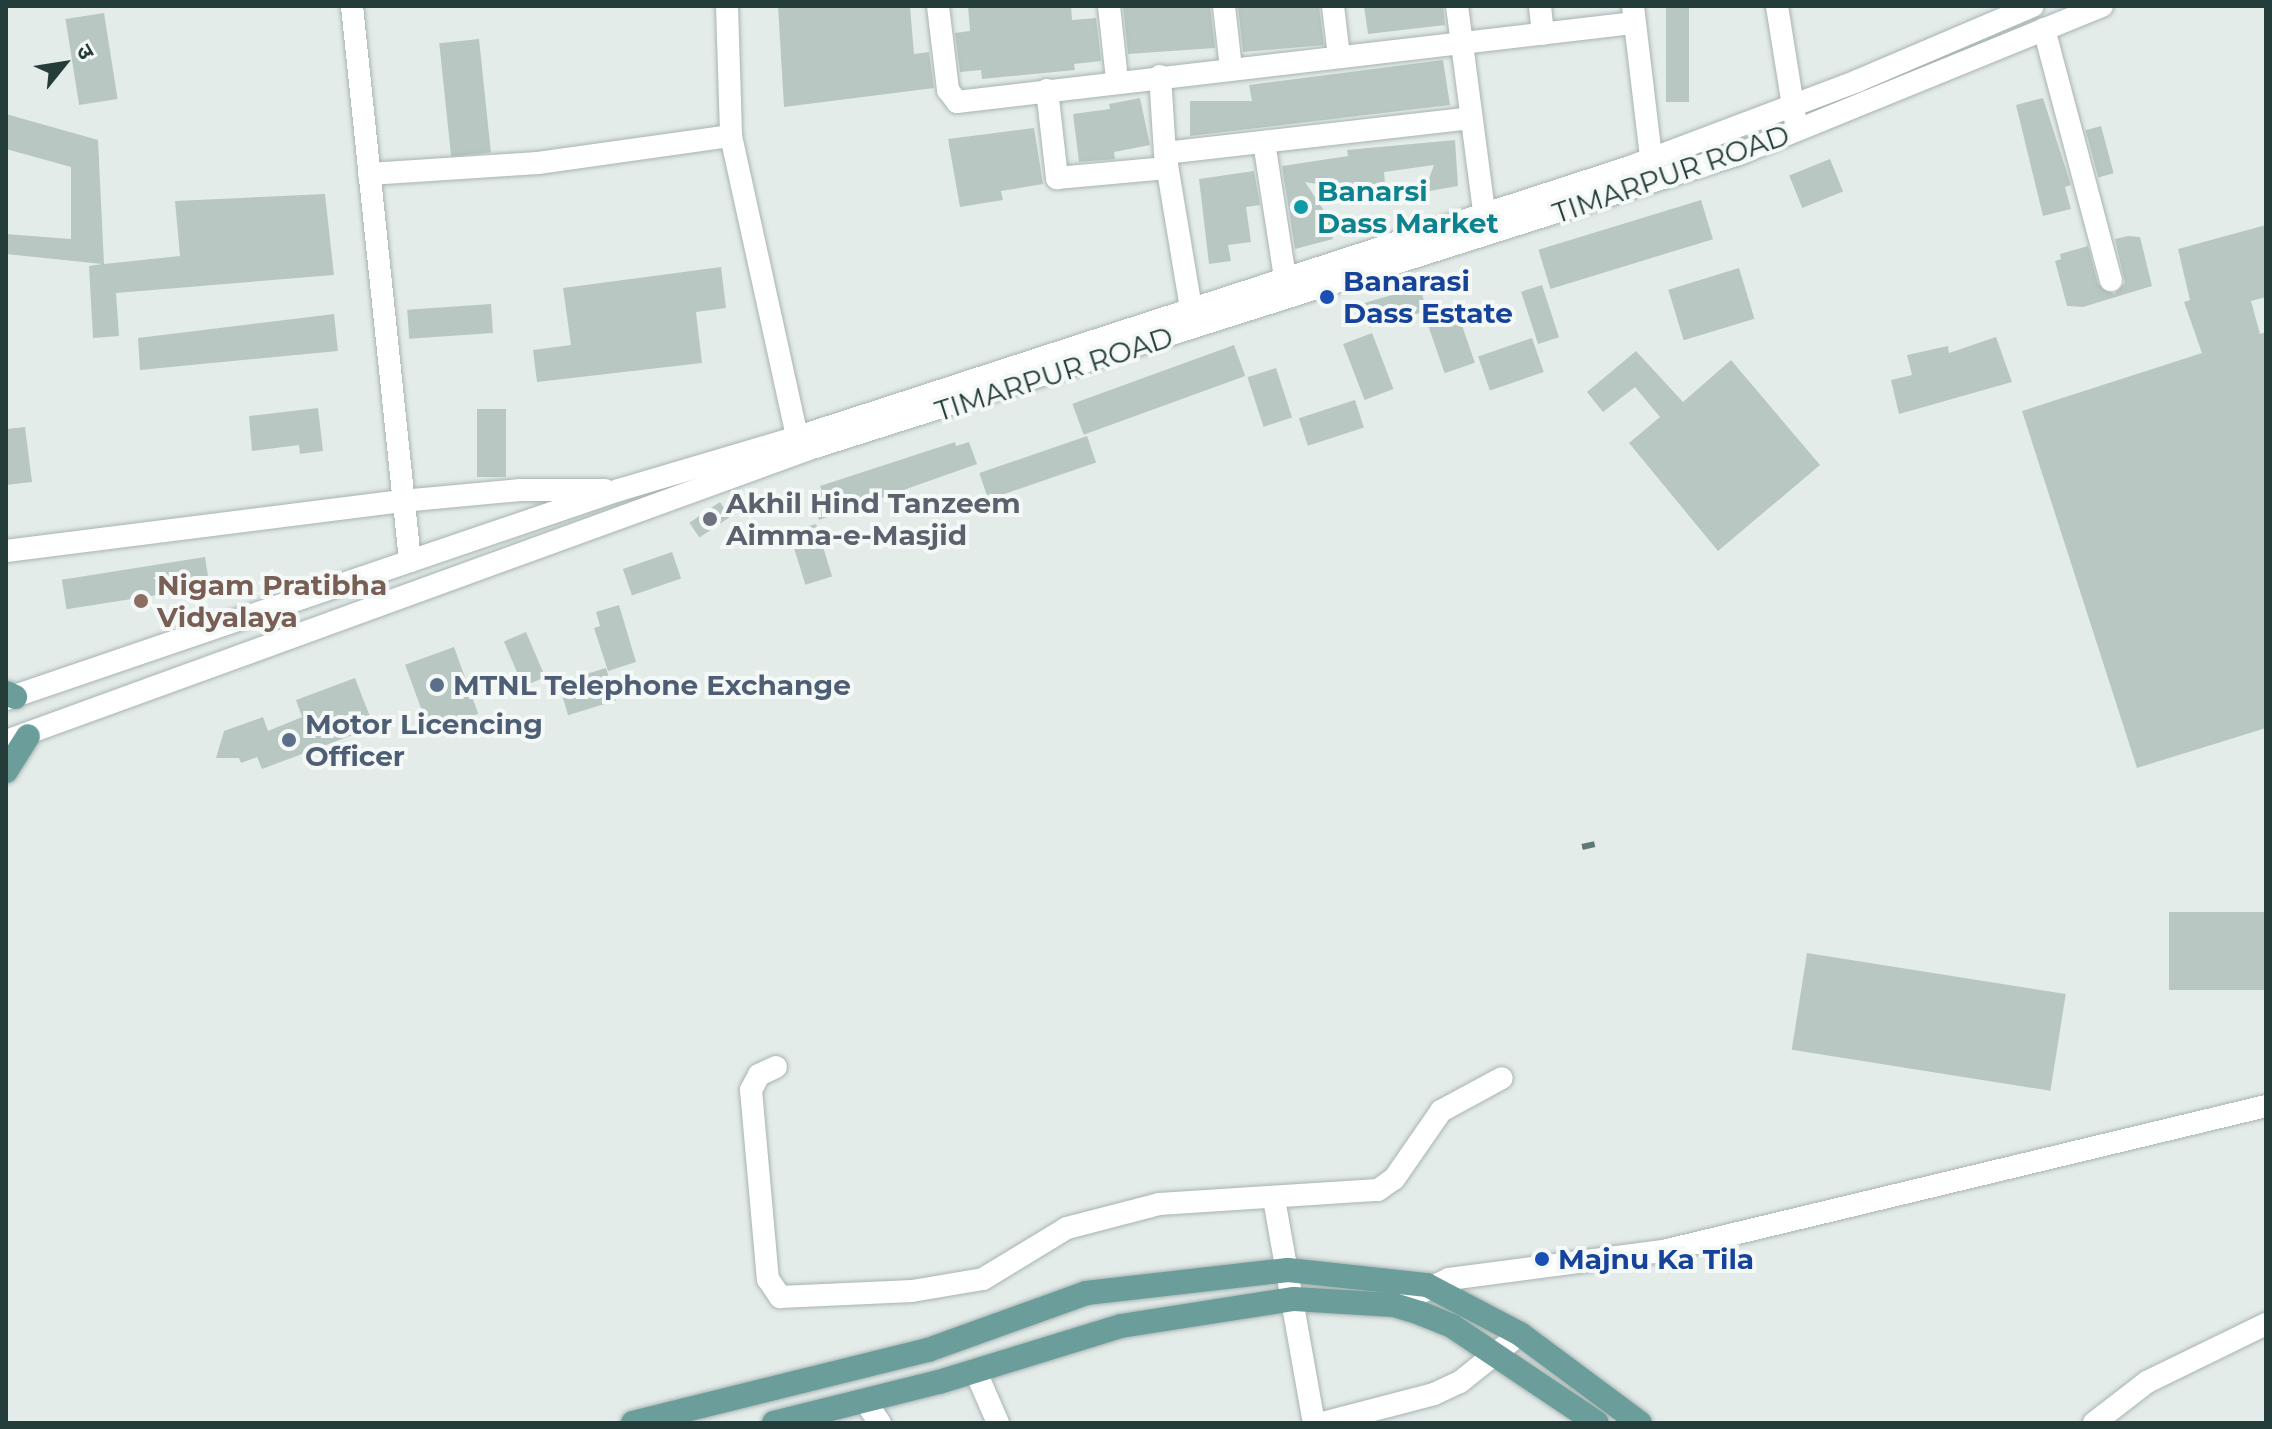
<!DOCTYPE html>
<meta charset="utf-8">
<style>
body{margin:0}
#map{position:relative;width:2272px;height:1429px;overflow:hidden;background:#e4ecea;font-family:Montserrat,"Noto Sans Devanagari",sans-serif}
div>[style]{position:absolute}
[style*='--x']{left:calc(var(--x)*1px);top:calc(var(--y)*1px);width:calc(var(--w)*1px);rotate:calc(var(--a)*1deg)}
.building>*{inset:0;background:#b9c7c3;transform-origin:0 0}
.roads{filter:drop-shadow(0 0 2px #a7b4b2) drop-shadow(0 0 2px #a7b4b2)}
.minor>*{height:22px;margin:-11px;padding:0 11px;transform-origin:11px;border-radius:11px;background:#fff}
.major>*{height:24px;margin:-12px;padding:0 12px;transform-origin:12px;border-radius:12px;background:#6b9e9a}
.rail>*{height:6px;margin-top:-3px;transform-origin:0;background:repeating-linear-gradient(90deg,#5f7875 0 16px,transparent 0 24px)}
.dots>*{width:22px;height:22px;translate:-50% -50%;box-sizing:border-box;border:4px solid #f4f9f7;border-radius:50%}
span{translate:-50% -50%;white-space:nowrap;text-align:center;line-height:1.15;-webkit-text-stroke:8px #f4f9f7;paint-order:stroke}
.street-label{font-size:28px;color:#243c3a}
.culture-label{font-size:28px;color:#0d838f;font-weight:700}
.left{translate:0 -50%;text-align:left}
.transit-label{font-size:28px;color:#164399;font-weight:700}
.worship-label{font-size:28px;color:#5b616d;font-weight:700}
.education-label{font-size:28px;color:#785e54;font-weight:700}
.service-label{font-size:28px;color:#4e5e75;font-weight:700}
.frame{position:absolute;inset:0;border:8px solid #243c3a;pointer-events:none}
.north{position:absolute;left:24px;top:24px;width:80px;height:80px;-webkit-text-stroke:6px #f4f9f7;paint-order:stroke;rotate:60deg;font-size:22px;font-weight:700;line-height:32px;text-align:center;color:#243c3a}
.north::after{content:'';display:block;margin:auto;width:28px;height:36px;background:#243c3a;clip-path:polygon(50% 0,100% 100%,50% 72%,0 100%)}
</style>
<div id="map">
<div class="building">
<i style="clip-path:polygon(778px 6px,910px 6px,914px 54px,929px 52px,934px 88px,784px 107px)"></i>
<i style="clip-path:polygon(968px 6px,1071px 6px,1072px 20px,1096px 18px,1101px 61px,1074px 64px,1075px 70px,982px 79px,981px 70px,960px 72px,955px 33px,970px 31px)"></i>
<i style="clip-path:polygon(1123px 6px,1210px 6px,1215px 48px,1128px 54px)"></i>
<i style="clip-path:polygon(1238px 6px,1319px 6px,1324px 45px,1243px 52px)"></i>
<i style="clip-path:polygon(1364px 6px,1443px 6px,1445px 25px,1368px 34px)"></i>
<i style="left:1666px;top:6px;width:23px;height:96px"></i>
<i style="left:104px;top:13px;width:87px;height:39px;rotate:81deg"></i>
<i style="left:479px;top:39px;width:114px;height:40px;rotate:84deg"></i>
<i style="clip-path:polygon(1443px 60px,1450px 105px,1190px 136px,1190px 101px,1252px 101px,1249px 85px)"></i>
<i style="clip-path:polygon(1140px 98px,1150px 145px,1114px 152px,1115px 159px,1079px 162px,1073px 114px,1110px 109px,1109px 104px)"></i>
<i style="clip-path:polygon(2043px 98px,2071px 185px,2065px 187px,2071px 209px,2043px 216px,2016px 105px)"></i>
<i style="clip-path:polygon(6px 114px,98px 140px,104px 264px,180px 256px,175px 201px,325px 194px,334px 275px,116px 293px,119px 336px,93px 338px,89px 266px,102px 264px,6px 254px,6px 234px,71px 239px,71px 167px,6px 149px)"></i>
<i style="left:2101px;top:126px;width:49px;height:16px;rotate:75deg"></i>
<i style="clip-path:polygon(1034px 128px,1043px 184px,1001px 191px,1003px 200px,960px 207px,948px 139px)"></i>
<i style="clip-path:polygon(1455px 140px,1458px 186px,1424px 192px,1434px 165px,1384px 172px,1385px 184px,1364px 192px,1305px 182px,1331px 221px,1333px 239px,1295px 249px,1282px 166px,1348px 156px,1347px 150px)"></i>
<i style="left:1830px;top:159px;width:35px;height:44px;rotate:68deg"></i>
<i style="clip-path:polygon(1254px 171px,1260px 205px,1246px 207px,1251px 242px,1228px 245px,1231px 261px,1209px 264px,1199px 179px)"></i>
<i style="left:1701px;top:200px;width:41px;height:170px;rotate:73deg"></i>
<i style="clip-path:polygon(2266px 225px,2266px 297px,2251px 301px,2260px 334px,2266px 332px,2266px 728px,2137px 768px,2022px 411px,2202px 353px,2184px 302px,2190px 300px,2178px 249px)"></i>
<i style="clip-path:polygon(2128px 236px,2140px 237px,2152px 286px,2083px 307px,2067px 306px,2055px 261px,2061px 259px,2060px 254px,2088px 246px,2098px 284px,2114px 294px,2125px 283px,2115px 239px)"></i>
<i style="clip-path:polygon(721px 267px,726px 308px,696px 312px,702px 363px,537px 382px,533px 350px,571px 345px,563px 288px)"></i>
<i style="left:1739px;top:268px;width:53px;height:74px;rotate:73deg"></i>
<i style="left:1542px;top:285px;width:55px;height:22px;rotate:72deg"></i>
<i style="left:1420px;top:287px;width:25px;height:60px;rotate:74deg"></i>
<i style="left:491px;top:304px;width:29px;height:84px;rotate:86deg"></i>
<i style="left:1456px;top:308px;width:58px;height:32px;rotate:71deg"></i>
<i style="clip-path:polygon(334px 314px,338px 351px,140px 370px,138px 338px)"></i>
<i style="left:1372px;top:333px;width:60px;height:31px;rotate:69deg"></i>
<i style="clip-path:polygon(1996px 337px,2012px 382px,1899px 414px,1891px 380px,1912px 375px,1907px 355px,1948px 346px,1949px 353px)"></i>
<i style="left:1532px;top:338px;width:36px;height:57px;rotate:71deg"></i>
<i style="left:1234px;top:345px;width:33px;height:172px;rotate:70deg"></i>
<i style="clip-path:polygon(1636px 351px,1683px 402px,1731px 360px,1820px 465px,1718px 551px,1629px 443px,1660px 417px,1635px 387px,1603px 412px,1587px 392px)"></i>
<i style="left:1276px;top:368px;width:52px;height:30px;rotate:72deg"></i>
<i style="left:1355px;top:400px;width:29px;height:59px;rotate:72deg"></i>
<i style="clip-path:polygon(318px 408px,323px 451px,300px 454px,299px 445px,252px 451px,249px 416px)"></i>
<i style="left:477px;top:409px;width:29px;height:68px"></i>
<i style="clip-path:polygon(25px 427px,32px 482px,6px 485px,6px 429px)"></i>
<i style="left:1087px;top:436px;width:28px;height:114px;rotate:71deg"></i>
<i style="clip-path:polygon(955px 442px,956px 446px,969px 442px,977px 464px,819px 520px,810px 495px,822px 491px,820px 486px)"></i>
<i style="left:720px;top:502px;width:18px;height:37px;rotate:56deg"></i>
<i style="left:816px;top:524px;width:55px;height:28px;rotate:73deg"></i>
<i style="left:672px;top:552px;width:28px;height:52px;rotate:71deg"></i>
<i style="left:205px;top:557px;width:30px;height:145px;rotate:81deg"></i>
<i style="clip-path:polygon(619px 605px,636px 662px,608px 671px,594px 628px,600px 626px,596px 612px)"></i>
<i style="left:526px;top:632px;width:49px;height:24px;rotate:67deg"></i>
<i style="left:454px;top:647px;width:71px;height:52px;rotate:70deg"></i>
<i style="left:606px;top:668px;width:34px;height:50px;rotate:73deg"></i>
<i style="clip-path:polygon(355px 678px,374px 727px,262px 769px,257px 757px,241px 763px,239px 758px,216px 758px,224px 731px,263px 717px,268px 731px,302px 717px,296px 700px)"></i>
<i style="left:2266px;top:912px;width:78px;height:97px;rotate:90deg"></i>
<i style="left:1807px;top:953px;width:262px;height:98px;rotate:9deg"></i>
</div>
<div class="roads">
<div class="minor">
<i style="--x:352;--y:6;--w:558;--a:84.03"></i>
<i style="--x:727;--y:6;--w:130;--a:88.2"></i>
<i style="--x:731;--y:136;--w:321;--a:77.6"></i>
<i style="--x:938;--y:6;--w:85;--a:83.2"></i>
<i style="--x:948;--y:90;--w:15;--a:53"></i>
<i style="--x:957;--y:102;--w:682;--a:-6.66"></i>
<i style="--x:1109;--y:6;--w:74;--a:83.8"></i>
<i style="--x:1224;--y:6;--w:62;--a:83.6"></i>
<i style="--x:1333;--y:6;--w:50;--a:83.2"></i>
<i style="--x:1457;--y:6;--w:223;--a:82.5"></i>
<i style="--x:1540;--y:6;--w:28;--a:84"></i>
<i style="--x:1633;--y:6;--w:168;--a:83.2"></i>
<i style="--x:1777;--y:6;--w:114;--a:80.9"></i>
<i style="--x:2044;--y:29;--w:260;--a:75.1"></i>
<i style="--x:1160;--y:76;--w:77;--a:86.3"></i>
<i style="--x:1165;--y:153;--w:169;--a:80.5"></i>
<i style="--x:1047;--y:90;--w:89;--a:83.5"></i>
<i style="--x:1057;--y:178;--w:110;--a:-5.2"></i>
<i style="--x:1264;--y:142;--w:150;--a:81.2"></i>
<i style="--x:1165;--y:153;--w:308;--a:-6.5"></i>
<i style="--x:369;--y:174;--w:169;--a:-3.7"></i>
<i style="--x:538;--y:163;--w:195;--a:-8"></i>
<i style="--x:6;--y:551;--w:399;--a:-7.2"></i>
<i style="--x:402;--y:501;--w:119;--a:-5.3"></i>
<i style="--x:520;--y:490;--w:85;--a:0"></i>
<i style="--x:6;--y:699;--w:648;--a:-18.83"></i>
<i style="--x:619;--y:490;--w:187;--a:-16.5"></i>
<i style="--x:798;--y:437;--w:875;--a:-17.98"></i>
<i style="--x:1630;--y:167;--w:243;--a:-20.7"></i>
<i style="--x:1857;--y:81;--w:191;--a:-23.1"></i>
<i style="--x:6;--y:741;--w:854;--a:-19.98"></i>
<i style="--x:809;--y:449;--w:976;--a:-17.6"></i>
<i style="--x:1739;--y:154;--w:392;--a:-22.2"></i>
<i style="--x:776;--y:1067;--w:19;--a:155"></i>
<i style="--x:759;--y:1075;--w:17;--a:118"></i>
<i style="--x:751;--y:1090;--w:190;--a:84.9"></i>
<i style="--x:768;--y:1279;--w:22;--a:56"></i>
<i style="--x:780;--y:1297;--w:132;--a:-2.6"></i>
<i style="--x:912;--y:1291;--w:72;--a:-9.6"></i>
<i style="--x:983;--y:1279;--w:98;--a:-31.3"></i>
<i style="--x:1067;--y:1228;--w:95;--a:-14.6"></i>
<i style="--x:1159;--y:1204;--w:219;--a:-3.7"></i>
<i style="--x:1378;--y:1190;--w:19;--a:-35"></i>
<i style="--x:1394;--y:1179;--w:83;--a:-55.3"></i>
<i style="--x:1441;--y:1111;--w:69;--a:-28.4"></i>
<i style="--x:1274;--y:1199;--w:228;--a:79.9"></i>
<i style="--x:1394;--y:1305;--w:61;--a:-25.3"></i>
<i style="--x:1449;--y:1279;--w:216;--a:-7.5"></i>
<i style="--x:1663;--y:1251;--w:620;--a:-13.52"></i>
<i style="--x:975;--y:1370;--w:58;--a:66.5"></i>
<i style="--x:865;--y:1401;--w:27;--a:56"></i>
<i style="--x:1323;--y:1423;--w:115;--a:-14.6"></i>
<i style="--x:1434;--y:1394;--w:29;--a:-25"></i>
<i style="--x:1460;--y:1382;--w:77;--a:-38.7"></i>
<i style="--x:2094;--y:1423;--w:67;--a:-37.7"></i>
<i style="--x:2147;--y:1382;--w:132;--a:-26"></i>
</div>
<div class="major">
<i style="--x:6;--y:693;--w:10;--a:24"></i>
<i style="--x:6;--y:771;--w:41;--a:-57.8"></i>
<i style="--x:633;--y:1423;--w:304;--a:-13.9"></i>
<i style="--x:928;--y:1350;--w:168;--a:-19.8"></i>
<i style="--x:1086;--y:1293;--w:203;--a:-6.5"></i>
<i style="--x:1288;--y:1270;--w:140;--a:6.2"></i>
<i style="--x:1427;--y:1285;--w:105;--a:27.8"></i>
<i style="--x:1520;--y:1334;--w:149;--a:36.6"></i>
<i style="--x:774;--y:1423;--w:170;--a:-14"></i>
<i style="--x:939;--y:1382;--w:190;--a:-17.1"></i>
<i style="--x:1121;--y:1326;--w:175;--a:-8.9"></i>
<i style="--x:1294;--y:1299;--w:100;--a:3.4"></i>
<i style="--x:1394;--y:1305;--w:27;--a:17"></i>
<i style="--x:1420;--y:1313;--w:35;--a:22"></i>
<i style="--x:1452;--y:1326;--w:174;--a:33.8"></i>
</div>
</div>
<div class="rail">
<i style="--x:1582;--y:847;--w:13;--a:-13"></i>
</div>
<div class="dots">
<i style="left:1301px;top:207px;background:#0f9aa8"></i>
<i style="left:1327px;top:297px;background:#1a4fb4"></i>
<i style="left:710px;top:519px;background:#6b7280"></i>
<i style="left:141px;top:601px;background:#8d6e63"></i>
<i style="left:437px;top:685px;background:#5c6f8a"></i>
<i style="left:289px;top:740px;background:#5c6f8a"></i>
<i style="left:1542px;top:1259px;background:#1a4fb4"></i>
</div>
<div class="street-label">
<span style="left:1671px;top:174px;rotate:-19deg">TIMARPUR ROAD</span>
<span style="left:1054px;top:374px;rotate:-18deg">TIMARPUR ROAD</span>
</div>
<div class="culture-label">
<span class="left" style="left:1317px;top:207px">Banarsi<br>Dass Market</span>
</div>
<div class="transit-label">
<span class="left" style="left:1343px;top:297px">Banarasi<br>Dass Estate</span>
<span class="left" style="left:1558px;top:1259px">Majnu Ka Tila</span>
</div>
<div class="worship-label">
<span class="left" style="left:726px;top:519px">Akhil Hind Tanzeem<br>Aimma-e-Masjid</span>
</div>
<div class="education-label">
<span class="left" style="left:157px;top:601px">Nigam Pratibha<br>Vidyalaya</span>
</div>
<div class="service-label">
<span class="left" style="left:453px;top:685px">MTNL Telephone Exchange</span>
<span class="left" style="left:305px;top:740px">Motor Licencing<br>Officer</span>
</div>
<div class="frame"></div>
<div class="north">उ</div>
</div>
